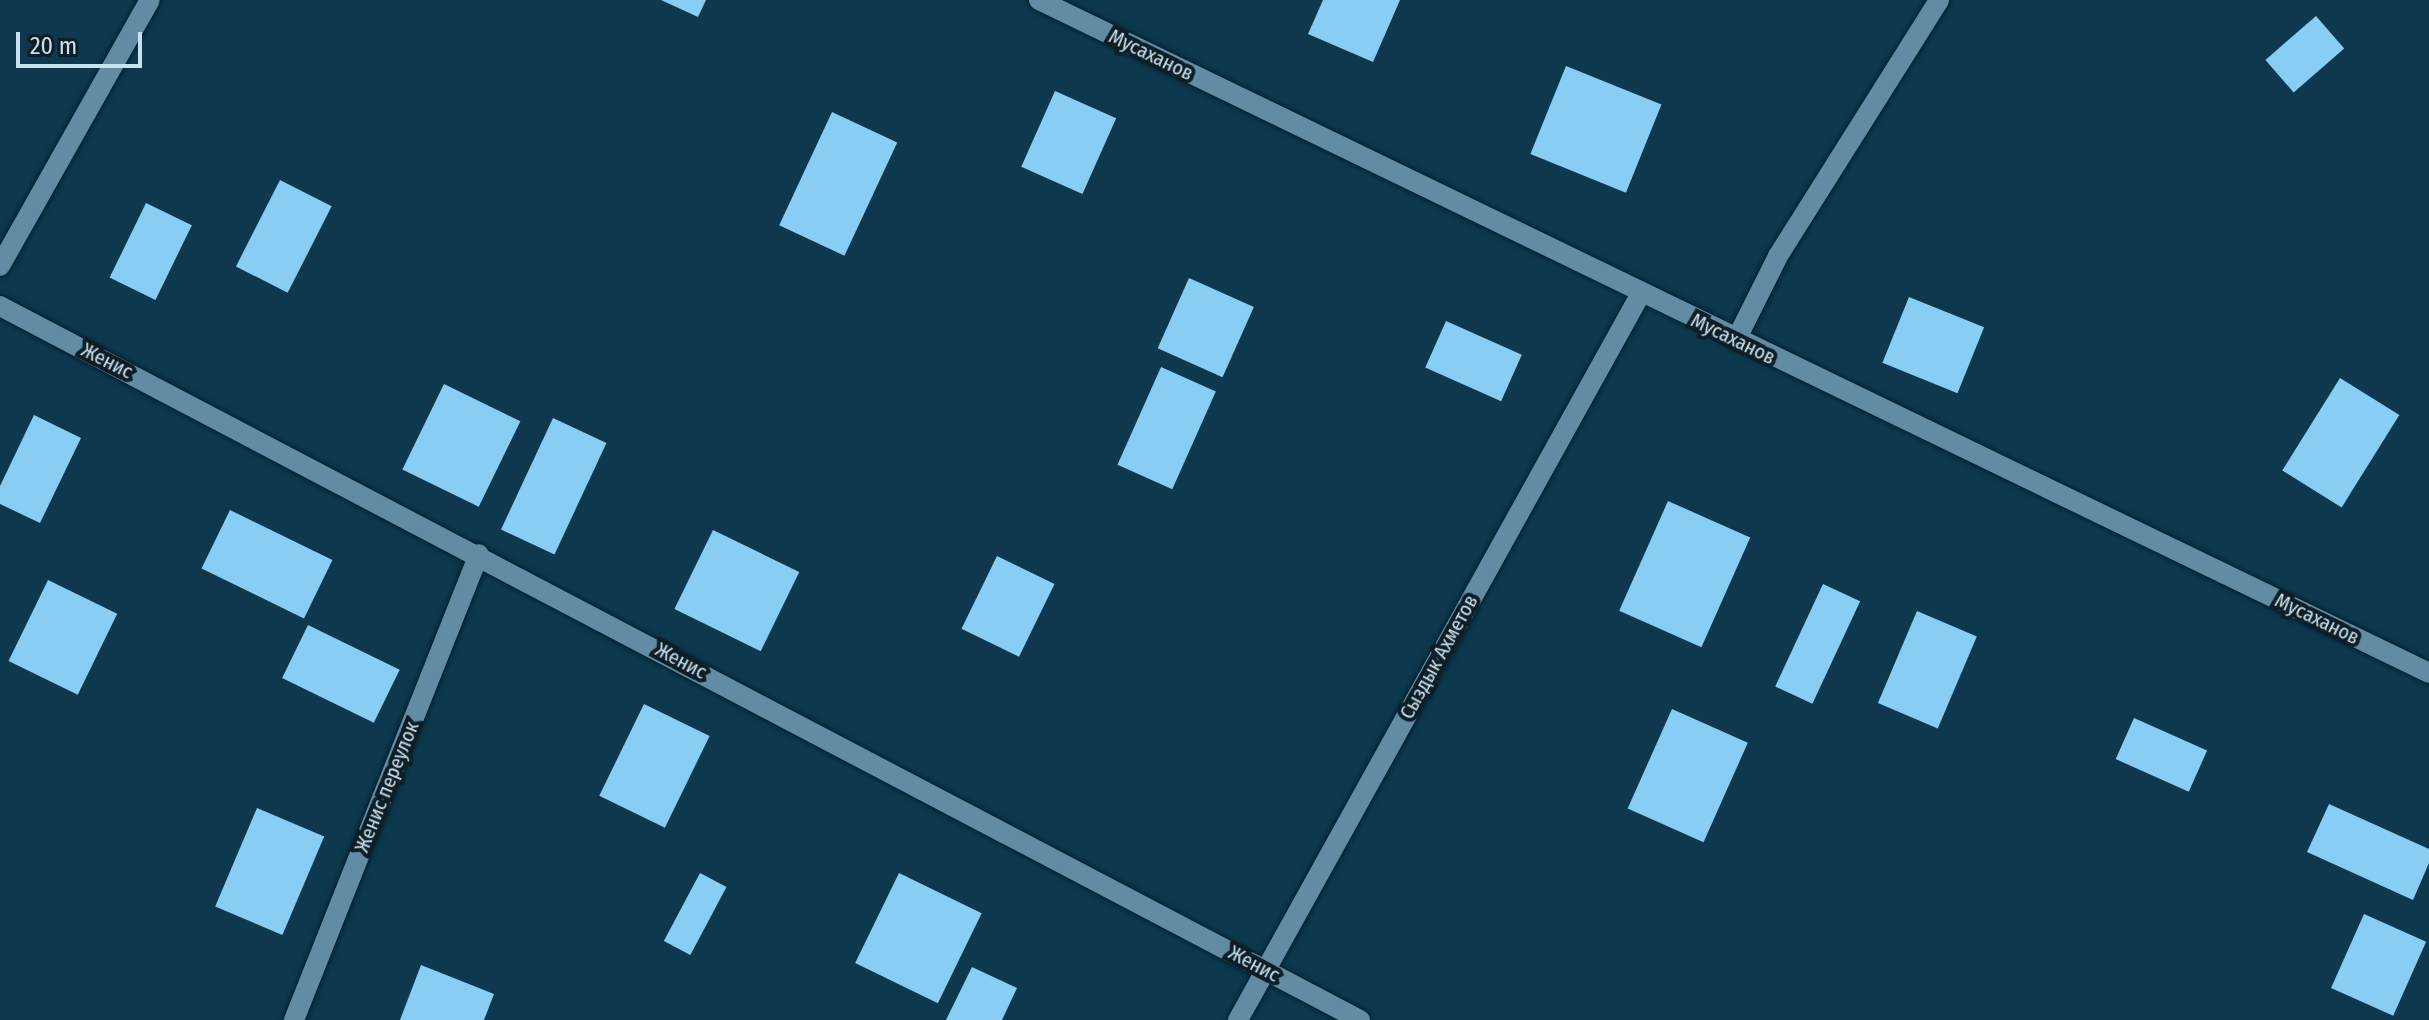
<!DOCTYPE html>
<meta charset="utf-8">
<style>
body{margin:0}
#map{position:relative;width:2429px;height:1020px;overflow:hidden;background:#0d384d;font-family:"Fira Sans Condensed",sans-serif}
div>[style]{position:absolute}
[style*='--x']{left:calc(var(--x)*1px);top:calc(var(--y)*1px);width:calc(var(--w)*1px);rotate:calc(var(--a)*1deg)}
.building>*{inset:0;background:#88cdf4;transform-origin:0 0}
.roads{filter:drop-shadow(0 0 2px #001f2e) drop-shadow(0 0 2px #001f2e)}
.street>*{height:20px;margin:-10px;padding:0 10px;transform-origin:10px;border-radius:10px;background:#628ca4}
span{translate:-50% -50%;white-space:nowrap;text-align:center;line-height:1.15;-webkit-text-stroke:8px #0d1e27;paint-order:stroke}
.street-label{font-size:20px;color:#cae0ed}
.scale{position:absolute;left:16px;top:32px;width:126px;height:36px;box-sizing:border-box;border:4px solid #cae0ed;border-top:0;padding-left:10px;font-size:24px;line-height:28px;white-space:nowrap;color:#cae0ed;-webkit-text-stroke:6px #0d1e27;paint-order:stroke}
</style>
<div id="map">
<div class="building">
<i style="clip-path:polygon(661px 0,706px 0,698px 17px)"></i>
<i style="clip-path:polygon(1323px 0,1400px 0,1373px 62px,1308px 34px)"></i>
<i style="left:2316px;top:16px;width:43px;height:67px;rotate:49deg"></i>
<i style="left:1566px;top:66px;width:103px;height:95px;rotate:22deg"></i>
<i style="left:1055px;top:91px;width:67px;height:83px;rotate:24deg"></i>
<i style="left:832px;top:112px;width:72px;height:125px;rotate:25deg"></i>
<i style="left:280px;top:180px;width:58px;height:97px;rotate:27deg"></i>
<i style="left:146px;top:203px;width:51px;height:83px;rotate:26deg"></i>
<i style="left:1189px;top:278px;width:71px;height:77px;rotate:24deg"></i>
<i style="left:1909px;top:297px;width:81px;height:71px;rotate:22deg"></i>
<i style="left:1446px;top:321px;width:83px;height:51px;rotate:24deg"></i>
<i style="left:1161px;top:367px;width:60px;height:107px;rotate:24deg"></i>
<i style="left:2340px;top:378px;width:70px;height:109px;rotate:32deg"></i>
<i style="left:444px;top:384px;width:85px;height:95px;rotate:26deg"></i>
<i style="clip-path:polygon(34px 415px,81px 438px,40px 523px,0 504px,0 486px)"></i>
<i style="left:553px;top:418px;width:59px;height:123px;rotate:25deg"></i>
<i style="left:1668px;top:501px;width:90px;height:120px;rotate:24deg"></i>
<i style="left:230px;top:510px;width:114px;height:65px;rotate:26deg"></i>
<i style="left:713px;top:530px;width:96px;height:88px;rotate:26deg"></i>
<i style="left:997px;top:556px;width:64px;height:81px;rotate:26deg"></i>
<i style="left:48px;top:580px;width:77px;height:90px;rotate:26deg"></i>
<i style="left:1823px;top:584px;width:41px;height:113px;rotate:25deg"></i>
<i style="left:1917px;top:611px;width:65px;height:100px;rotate:23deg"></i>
<i style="left:308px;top:625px;width:102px;height:59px;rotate:26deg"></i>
<i style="left:644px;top:704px;width:73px;height:102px;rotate:26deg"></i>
<i style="left:1672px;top:709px;width:83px;height:109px;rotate:24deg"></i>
<i style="left:2134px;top:718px;width:80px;height:45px;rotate:24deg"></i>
<i style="clip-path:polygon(2329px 804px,2429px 849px,2429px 863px,2413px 900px,2307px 852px)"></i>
<i style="left:257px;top:808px;width:73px;height:107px;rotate:23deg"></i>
<i style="left:700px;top:873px;width:30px;height:77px;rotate:28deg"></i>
<i style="left:899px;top:873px;width:92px;height:100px;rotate:26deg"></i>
<i style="left:2364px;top:914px;width:68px;height:81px;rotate:24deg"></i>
<i style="clip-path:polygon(421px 965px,494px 994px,484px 1020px,400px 1020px)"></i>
<i style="clip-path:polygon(972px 967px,1017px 988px,1002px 1020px,946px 1020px)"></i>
</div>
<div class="roads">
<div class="street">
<i style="--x:1039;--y:0;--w:1544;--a:25.83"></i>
<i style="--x:0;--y:266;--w:305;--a:-60.6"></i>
<i style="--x:0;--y:306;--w:1536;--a:27.7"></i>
<i style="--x:1736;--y:340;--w:94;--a:-63.4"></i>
<i style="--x:1778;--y:256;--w:302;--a:-57.8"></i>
<i style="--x:294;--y:1020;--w:501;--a:-68.35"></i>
<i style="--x:1238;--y:1020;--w:829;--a:-60.99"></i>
</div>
</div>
<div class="street-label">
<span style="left:1151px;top:55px;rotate:26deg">Мусаханов</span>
<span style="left:1733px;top:339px;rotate:26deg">Мусаханов</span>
<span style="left:107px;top:361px;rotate:27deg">Женис</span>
<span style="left:2317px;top:619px;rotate:26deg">Мусаханов</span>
<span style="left:1439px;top:657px;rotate:-61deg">Сыздык Ахметов</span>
<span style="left:681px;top:661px;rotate:28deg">Женис</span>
<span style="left:387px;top:787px;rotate:-68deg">Женис переулок</span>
<span style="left:1254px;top:964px;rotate:28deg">Женис</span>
</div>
<div class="scale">20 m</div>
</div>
